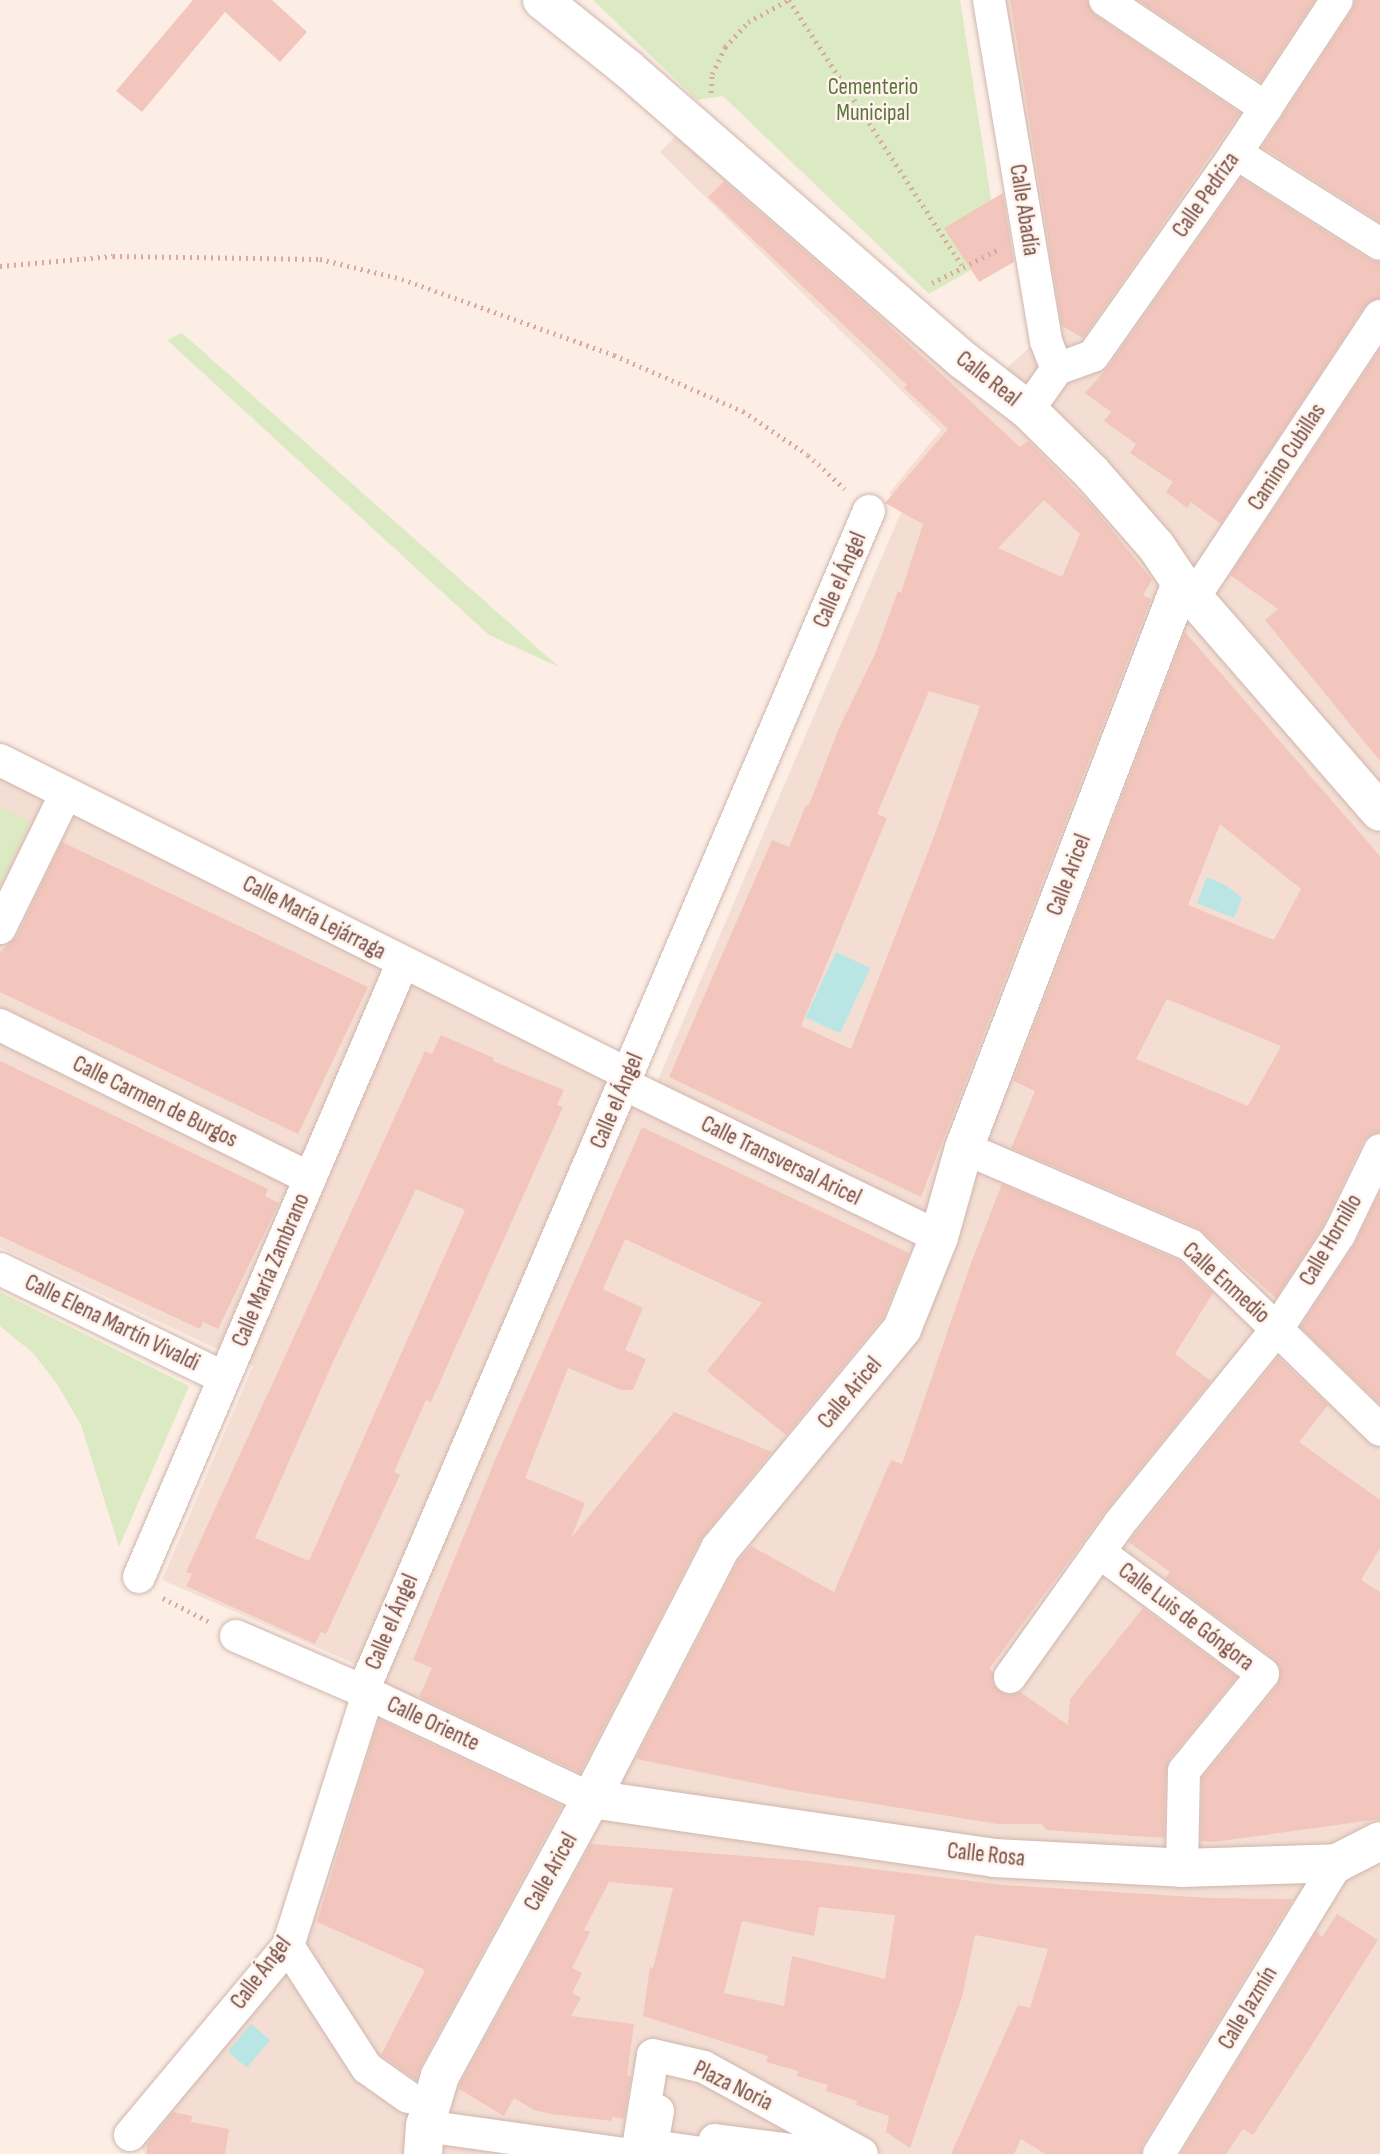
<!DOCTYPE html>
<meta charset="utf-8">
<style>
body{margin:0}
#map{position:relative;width:1380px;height:2154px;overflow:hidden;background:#fceee5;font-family:"Sofia Sans Condensed",sans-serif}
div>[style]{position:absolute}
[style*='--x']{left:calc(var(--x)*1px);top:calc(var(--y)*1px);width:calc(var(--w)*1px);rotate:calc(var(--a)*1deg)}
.residential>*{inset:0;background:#f4ded3}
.green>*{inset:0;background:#dbeac3}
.water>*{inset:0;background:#b9e6e4;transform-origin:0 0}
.building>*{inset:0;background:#f2c6bc}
.path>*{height:4.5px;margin-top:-2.25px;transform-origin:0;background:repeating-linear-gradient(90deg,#d7a99f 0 2px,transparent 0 7px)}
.roads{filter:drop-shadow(0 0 2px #d0b6ae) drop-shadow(0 0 2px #d0b6ae)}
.street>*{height:32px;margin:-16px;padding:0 16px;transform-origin:16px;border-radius:16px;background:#fff}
.secondary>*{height:38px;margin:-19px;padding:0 19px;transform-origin:19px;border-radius:19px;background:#fff}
span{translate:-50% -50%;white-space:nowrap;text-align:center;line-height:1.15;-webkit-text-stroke:5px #fff3eb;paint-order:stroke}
.park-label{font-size:23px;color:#5a753f}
.street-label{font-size:23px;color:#75504a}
</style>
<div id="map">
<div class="residential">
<i style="clip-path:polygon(998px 0,1380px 0,1380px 2154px,145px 2154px,134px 2136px,300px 1940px,383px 1676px,162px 1580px,253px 1366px,0 1247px,0 776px,654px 1089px,905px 503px,889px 493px,941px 430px,660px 152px,684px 128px,978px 395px,1050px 328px)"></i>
</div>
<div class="green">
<i style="clip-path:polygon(593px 0,960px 0,997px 237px,992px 258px,929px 294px,723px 96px,697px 100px)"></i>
<i style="clip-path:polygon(182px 333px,559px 667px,489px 635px,167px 340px)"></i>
<i style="clip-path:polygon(0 807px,30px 822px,0 885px)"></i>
<i style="clip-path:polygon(0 1292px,189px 1386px,119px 1547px,81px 1425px,57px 1384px,33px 1353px,0 1326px)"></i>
</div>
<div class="water">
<i style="clip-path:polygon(1207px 877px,1227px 886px,1242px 898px,1234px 918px,1197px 903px)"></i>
<i style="left:836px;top:952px;width:38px;height:72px;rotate:25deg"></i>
<i style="left:251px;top:2024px;width:25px;height:36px;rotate:40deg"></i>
</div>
<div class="building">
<i style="clip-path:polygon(193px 0,272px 0,307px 32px,280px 62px,225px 12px,142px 112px,116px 91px)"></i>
<i style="clip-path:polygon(1010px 0,1087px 0,1095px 15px,1240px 113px,1083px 338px,1062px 326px)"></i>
<i style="clip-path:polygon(1138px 0,1315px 0,1261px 82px)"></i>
<i style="clip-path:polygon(1355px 0,1380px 0,1380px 222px,1262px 147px,1352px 10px)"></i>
<i style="clip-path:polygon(1241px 178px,1370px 260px,1380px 262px,1380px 298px,1365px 306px,1221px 524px,1191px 502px,1187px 508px,1166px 492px,1173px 482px,1130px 453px,1136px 444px,1104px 421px,1111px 412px,1085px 393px,1108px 367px)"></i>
<i style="clip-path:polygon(evenodd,724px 181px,873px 311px,1020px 447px,1028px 441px,1094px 508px,1152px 580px,1143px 595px,1151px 599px,921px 1197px,669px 1077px,772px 840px,789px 847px,806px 805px,809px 805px,839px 728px,875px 654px,898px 591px,901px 593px,923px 524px,885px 503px,948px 429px,904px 388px,907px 385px,708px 197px,724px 181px,1044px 500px,1080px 534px,1062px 577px,998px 548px,1044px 500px,724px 181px,929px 691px,980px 706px,935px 834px,851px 1049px,801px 1026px,887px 818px,877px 814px,929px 691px)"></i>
<i style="clip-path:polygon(1003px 193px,1014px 262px,979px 282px,944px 228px)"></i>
<i style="clip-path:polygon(1380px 349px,1380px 761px,1265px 620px,1278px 609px,1230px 575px)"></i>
<i style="clip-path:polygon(evenodd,1185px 632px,1380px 856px,1380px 1132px,1370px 1135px,1363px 1142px,1323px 1226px,1276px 1298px,1198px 1228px,1011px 1148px,1035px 1091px,1013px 1081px,1185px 632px,1220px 824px,1301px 889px,1274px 940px,1188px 905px,1220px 824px,1185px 632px,1167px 999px,1281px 1046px,1248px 1106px,1136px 1059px,1167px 999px)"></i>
<i style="clip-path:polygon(62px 842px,368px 987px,298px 1134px,0 992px,0 952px,17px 936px)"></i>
<i style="clip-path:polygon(evenodd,441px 1035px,494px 1058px,493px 1061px,564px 1090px,557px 1105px,563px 1107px,431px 1402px,426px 1400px,394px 1472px,400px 1475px,326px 1634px,321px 1632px,315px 1644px,186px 1586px,192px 1574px,186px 1572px,425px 1051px,432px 1054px,441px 1035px,416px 1189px,465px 1210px,309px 1561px,255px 1538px,333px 1362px,416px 1189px)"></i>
<i style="clip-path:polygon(0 1061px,268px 1189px,265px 1196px,279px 1203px,218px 1329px,203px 1322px,200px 1329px,0 1236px)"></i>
<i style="clip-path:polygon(642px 1127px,909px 1253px,883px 1318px,786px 1435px,707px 1371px,762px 1303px,625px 1239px,603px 1289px,643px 1308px,625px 1350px,646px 1359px,633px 1390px,621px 1390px,568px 1368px,525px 1478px,585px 1503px,571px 1538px,674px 1412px,772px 1452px,701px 1539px,580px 1773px,419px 1697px,432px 1668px,413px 1660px,495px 1460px)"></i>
<i style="clip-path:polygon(1002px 1184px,1180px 1261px,1213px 1293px,1175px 1354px,1211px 1381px,1105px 1512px,989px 1669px,993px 1672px,993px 1684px,999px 1691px,1009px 1695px,1020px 1692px,1068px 1725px,1070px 1699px,1143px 1608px,1237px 1677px,1169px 1760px,1166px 1771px,1164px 1838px,1047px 1830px,1041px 1824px,998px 1824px,789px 1790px,636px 1759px,738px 1561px,751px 1546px,834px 1592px,891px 1460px,902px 1464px,971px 1263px)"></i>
<i style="clip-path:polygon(1380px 1192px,1380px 1404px,1300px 1327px,1354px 1245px)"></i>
<i style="clip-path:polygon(1278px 1357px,1328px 1405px,1299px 1442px,1380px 1500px,1380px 1548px,1361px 1580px,1380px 1592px,1380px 1819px,1214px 1842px,1201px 1841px,1202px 1778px,1277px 1686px,1280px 1668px,1274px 1659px,1165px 1578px,1170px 1572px,1129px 1542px)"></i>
<i style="clip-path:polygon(379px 1719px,562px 1806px,421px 2066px,416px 2080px,381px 2055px,425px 1970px,317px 1922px)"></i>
<i style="clip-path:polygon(evenodd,591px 1844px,808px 1861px,1004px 1885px,1209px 1898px,1293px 1899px,1143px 2144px,1141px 2154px,1045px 2154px,1021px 2139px,1014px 2154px,951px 2154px,1018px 2005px,1030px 2008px,1048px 1949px,975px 1935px,962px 1997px,910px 2148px,886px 2132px,889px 2116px,856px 2105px,857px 2101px,826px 2091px,828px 2085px,797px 2076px,798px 2071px,766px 2062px,768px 2056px,643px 2016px,650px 1967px,653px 1968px,673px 1888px,609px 1882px,584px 1930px,590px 1932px,572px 1968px,582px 1973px,572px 1993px,581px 1998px,571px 2016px,634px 2024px,627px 2076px,631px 2077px,624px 2119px,612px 2117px,612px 2121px,551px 2114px,534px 2110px,514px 2098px,504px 2116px,459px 2089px,460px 2084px,591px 1844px,819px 1907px,895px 1915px,885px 1979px,792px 1956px,784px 2006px,724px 1993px,742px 1921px,814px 1936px,819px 1907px)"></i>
<i style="clip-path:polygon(1337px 1914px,1378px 1940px,1305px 2056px,1253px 2135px,1243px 2129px,1226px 2154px,1181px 2154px,1317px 1931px,1322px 1937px)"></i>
<i style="clip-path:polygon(173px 2112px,192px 2116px,191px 2122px,229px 2129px,225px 2154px,147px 2154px,147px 2144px)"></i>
</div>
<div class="path">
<i style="--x:789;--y:0;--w:316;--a:56.9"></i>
<i style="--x:711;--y:93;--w:19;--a:-87"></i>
<i style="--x:712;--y:74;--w:30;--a:-64"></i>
<i style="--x:725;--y:47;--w:34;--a:-47"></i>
<i style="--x:748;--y:22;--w:46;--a:-28.8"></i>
<i style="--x:0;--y:266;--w:113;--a:-5.1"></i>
<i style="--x:113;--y:256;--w:207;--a:0.8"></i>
<i style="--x:320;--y:259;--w:84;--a:13.7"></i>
<i style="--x:402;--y:279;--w:225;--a:19.7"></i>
<i style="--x:614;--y:355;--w:141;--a:23.5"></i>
<i style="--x:743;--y:411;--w:78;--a:34.1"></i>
<i style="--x:808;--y:455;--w:50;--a:42.6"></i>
<i style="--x:932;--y:283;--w:75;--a:-26.9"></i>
<i style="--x:163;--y:1598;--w:51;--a:27.1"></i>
</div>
<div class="roads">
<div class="street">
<i style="--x:989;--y:0;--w:346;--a:80.5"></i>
<i style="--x:1046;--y:341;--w:30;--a:69"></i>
<i style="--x:1057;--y:369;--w:50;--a:125.3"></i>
<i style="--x:1105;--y:0;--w:194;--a:33.9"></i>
<i style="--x:1236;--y:153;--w:170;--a:32.3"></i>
<i style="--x:1057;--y:369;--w:38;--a:-20"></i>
<i style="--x:1093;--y:356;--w:248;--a:-54.8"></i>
<i style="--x:1236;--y:153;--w:183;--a:-56.6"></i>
<i style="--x:1194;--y:597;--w:337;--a:-56.5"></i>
<i style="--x:0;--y:760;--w:702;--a:26.57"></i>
<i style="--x:0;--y:928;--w:150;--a:-63.9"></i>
<i style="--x:0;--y:1025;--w:346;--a:26.3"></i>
<i style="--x:624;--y:1084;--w:350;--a:25.9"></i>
<i style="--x:964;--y:1148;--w:246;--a:23.2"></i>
<i style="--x:1190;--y:1245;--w:265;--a:44.2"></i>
<i style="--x:0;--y:1269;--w:249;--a:25.9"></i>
<i style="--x:1099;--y:1552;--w:204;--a:36.6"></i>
<i style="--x:1263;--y:1674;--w:125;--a:129.2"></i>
<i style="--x:1184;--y:1771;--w:97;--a:91.2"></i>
<i style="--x:139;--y:1577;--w:669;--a:-66.77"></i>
<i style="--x:236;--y:1636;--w:138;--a:23.4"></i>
<i style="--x:363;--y:1691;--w:252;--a:25.3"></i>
<i style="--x:1010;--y:1677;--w:188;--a:-54.5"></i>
<i style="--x:1119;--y:1524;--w:251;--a:-51"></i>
<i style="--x:1277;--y:1329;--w:113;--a:-56.6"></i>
<i style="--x:1339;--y:1235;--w:94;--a:-64.2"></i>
<i style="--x:363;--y:1691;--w:1284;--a:-66.79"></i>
<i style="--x:288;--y:1946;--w:145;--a:57.1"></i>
<i style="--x:367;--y:2068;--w:50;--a:35.3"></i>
<i style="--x:658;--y:2111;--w:36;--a:100"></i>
<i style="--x:652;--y:2146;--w:58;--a:8"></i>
<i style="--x:425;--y:2126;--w:200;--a:8"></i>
<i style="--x:130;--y:2135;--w:246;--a:-50.1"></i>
<i style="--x:288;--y:1946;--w:255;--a:-72.4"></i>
<i style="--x:637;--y:2154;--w:100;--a:-80.8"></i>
<i style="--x:653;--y:2055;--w:52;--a:13.2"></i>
<i style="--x:704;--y:2067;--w:180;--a:28.8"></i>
<i style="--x:712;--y:2154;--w:14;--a:-78"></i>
<i style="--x:715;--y:2140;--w:107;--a:7.5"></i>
<i style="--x:1159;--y:2154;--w:341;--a:-58.5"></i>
</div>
<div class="secondary">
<i style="--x:542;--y:0;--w:110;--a:38.7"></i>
<i style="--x:628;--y:69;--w:444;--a:41"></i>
<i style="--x:963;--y:360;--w:82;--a:37.6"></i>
<i style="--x:1028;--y:410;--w:90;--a:44.5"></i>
<i style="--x:1092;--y:473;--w:97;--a:48.8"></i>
<i style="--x:1156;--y:546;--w:45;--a:56"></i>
<i style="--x:1181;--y:583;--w:303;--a:49"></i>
<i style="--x:591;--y:1799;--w:407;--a:8.3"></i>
<i style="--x:994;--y:1858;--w:188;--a:3"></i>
<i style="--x:1182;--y:1868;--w:155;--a:-1.8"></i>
<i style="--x:1337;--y:1863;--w:48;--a:-27.1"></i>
<i style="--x:423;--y:2154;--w:28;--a:-86"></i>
<i style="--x:425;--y:2126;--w:52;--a:-73.3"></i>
<i style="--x:440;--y:2076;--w:315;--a:-61.4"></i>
<i style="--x:591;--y:1799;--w:281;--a:-62.7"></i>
<i style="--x:720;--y:1549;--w:286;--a:-50.4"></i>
<i style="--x:902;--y:1329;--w:99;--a:-68.1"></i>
<i style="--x:939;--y:1237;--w:92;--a:-74.3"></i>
<i style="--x:964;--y:1148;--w:605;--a:-68.99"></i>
</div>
</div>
<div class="park-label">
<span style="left:873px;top:100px">Cementerio<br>Municipal</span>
</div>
<div class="street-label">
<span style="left:1206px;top:195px;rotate:-55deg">Calle Pedriza</span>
<span style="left:1024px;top:210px;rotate:81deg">Calle Abadía</span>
<span style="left:988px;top:379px;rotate:38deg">Calle Real</span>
<span style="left:1287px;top:457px;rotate:-57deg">Camino Cubillas</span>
<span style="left:840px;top:580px;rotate:-67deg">Calle el Ángel</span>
<span style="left:1069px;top:875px;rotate:-69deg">Calle Aricel</span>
<span style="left:314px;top:918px;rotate:27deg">Calle María Lejárraga</span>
<span style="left:617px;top:1101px;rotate:-67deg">Calle el Ángel</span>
<span style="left:155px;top:1102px;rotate:26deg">Calle Carmen de Burgos</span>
<span style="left:781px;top:1161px;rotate:26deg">Calle Transversal Aricel</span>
<span style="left:1331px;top:1240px;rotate:-60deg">Calle Hornillo</span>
<span style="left:271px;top:1270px;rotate:-67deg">Calle María Zambrano</span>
<span style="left:1226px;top:1283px;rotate:42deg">Calle Enmedio</span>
<span style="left:112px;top:1323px;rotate:26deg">Calle Elena Martín Vivaldi</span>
<span style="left:850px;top:1393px;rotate:-50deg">Calle Aricel</span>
<span style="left:1186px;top:1617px;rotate:37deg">Calle Luis de Góngora</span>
<span style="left:392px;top:1622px;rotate:-67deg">Calle el Ángel</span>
<span style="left:433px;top:1724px;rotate:25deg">Calle Oriente</span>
<span style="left:986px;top:1855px;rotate:6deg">Calle Rosa</span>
<span style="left:551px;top:1872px;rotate:-61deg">Calle Aricel</span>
<span style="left:261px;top:1973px;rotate:-53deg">Calle Ángel</span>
<span style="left:1248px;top:2008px;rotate:-59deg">Calle Jazmín</span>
<span style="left:733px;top:2086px;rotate:26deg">Plaza Noria</span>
</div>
</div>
